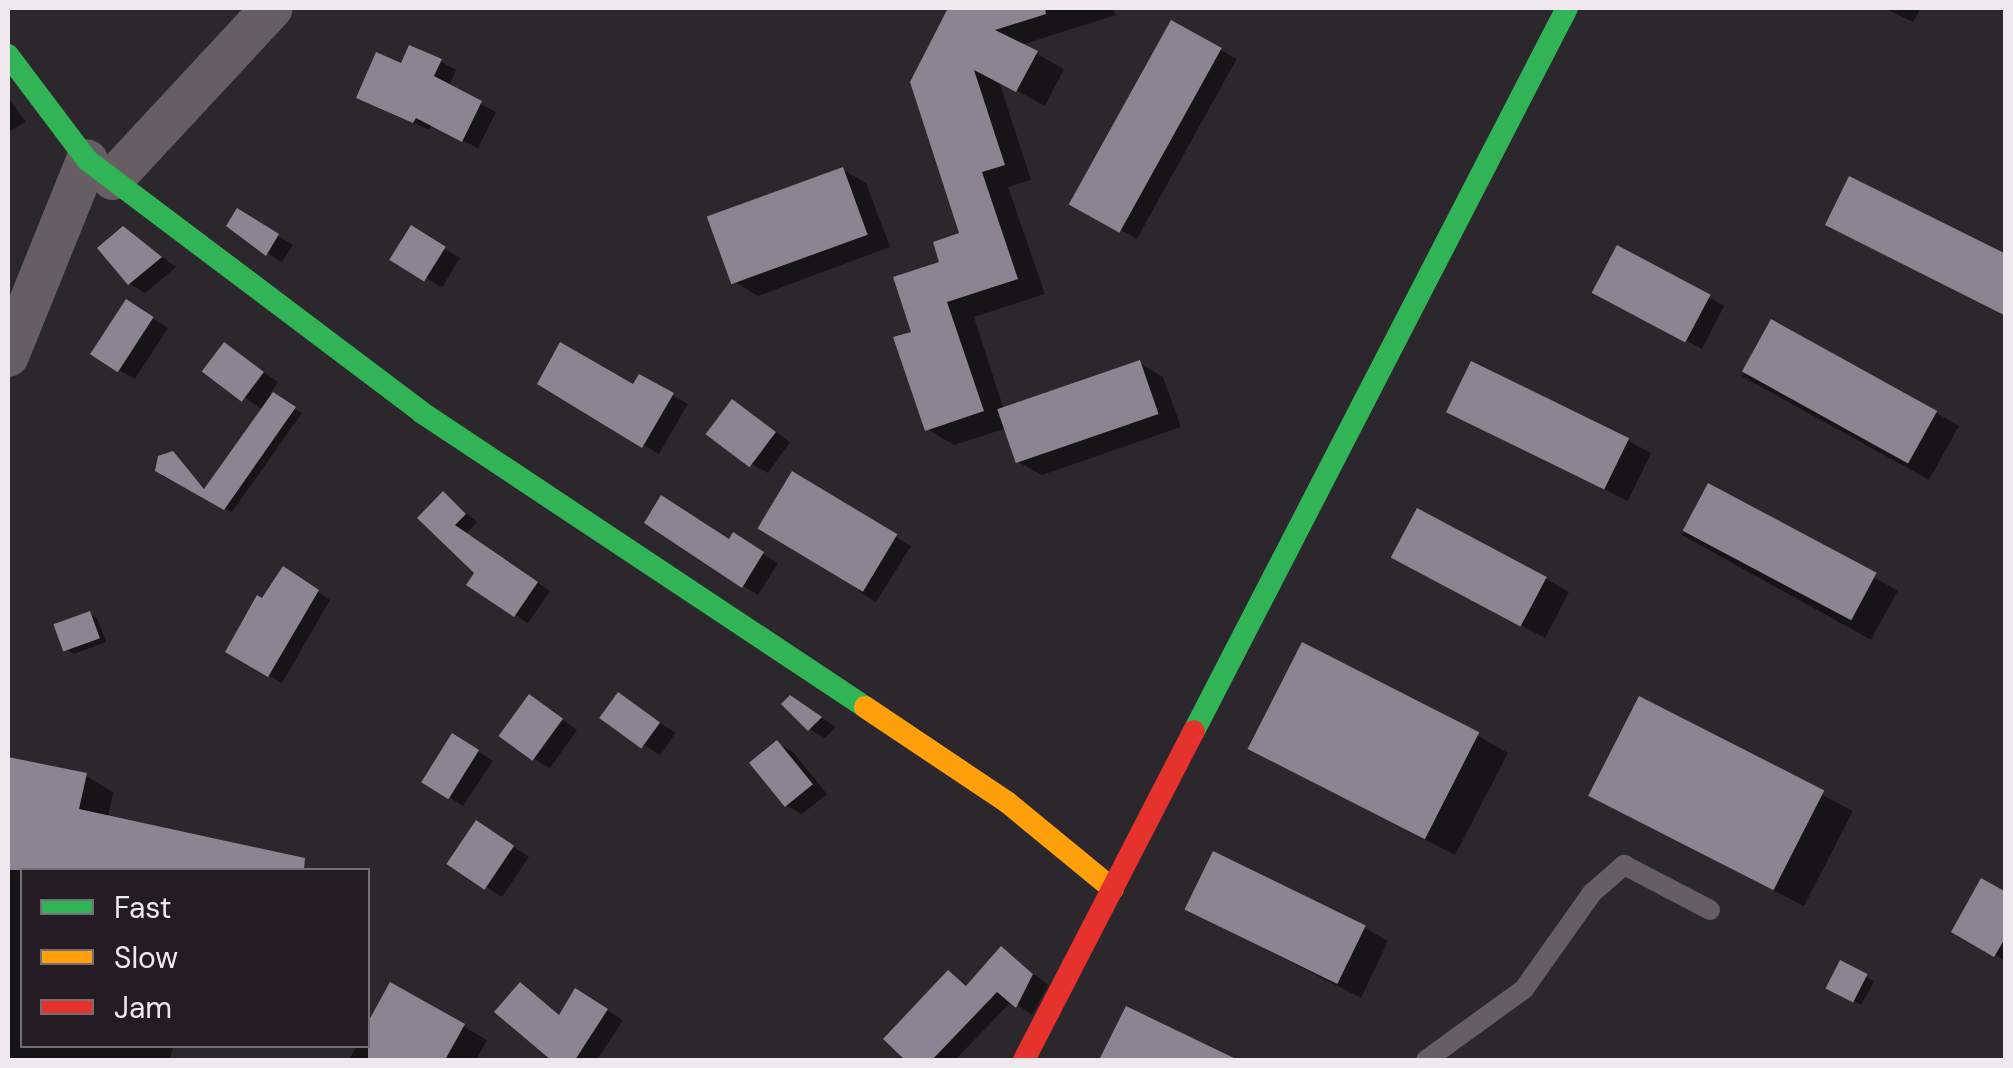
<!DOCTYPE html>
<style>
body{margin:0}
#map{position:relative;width:2013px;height:1068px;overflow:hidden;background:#2c272c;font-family:"DM Sans",sans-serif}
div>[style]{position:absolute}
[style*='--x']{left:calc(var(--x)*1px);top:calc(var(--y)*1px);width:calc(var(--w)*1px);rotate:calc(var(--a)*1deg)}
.shadow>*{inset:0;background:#0007;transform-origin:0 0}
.building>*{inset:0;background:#8c8492;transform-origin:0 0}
.lane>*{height:20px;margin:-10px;padding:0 10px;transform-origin:10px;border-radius:10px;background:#675e63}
.street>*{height:42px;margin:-21px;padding:0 21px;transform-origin:21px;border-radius:21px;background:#675e63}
.fast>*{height:22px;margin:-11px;padding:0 11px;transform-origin:11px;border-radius:11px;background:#30b455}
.slow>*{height:22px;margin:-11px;padding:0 11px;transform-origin:11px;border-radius:11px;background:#ff9f0a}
.jam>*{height:22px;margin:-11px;padding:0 11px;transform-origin:11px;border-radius:11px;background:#e5322d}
span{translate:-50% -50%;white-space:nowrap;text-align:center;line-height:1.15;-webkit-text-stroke:10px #241b24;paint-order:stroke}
.frame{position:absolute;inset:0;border:10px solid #efe8ef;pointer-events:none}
.legend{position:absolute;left:20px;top:868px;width:350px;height:180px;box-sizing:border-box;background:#241b24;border:2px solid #756d75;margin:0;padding:12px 18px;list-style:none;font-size:30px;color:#efe8ef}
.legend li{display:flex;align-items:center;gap:20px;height:50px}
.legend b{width:50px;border:2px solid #756d75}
</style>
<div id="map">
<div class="shadow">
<i style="clip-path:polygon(951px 8px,1113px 8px,1116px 15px,1021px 45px,1064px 69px,1045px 106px,999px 81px,1031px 180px,1008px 187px,1045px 294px,974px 317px,1004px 410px,1140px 363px,1163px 377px,1181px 427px,1042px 475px,1018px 462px,1007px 428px,954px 445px,927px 429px,914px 333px,943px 263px,962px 235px,912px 83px)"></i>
<i style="clip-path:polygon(1884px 8px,1921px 8px,1913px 22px)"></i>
<i style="left:1172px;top:23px;width:74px;height:206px;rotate:29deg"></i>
<i style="clip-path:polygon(440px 61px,456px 70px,449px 87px,496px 112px,478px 148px,432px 125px,429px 130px,375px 106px)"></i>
<i style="clip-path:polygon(8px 97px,26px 122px,8px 132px)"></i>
<i style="clip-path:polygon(843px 170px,866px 183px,890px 247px,758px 296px,735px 282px)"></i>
<i style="clip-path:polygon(238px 212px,293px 245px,282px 262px,267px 253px)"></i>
<i style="clip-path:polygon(123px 229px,176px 267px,145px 293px,130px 284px)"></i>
<i style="left:412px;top:229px;width:56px;height:35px;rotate:31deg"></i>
<i style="clip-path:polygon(1618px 248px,1724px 306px,1702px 349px,1610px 301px)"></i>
<i style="clip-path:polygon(126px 302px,168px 328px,135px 379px,119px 370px)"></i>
<i style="left:1772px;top:322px;width:214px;height:62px;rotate:29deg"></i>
<i style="clip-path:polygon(225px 345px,278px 382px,270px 394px,302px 413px,232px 512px,162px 476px,157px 463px,173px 453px,206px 490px,263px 410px,206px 371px)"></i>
<i style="clip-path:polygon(640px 377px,688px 404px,659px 454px,540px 383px,634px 388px)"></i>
<i style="clip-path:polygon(748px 411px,790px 442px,768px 473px,752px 464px)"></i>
<i style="clip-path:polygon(1473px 425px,1627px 440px,1651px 453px,1628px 501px)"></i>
<i style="clip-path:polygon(792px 474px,911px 546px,876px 602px,861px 593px)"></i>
<i style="left:1709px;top:486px;width:216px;height:56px;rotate:29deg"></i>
<i style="clip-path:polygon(443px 494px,477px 522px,466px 534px,550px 591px,528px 623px,515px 615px,420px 518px)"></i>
<i style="clip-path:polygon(734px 536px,778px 563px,758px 595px,743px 586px,731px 541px)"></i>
<i style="clip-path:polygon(1418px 571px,1546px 579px,1569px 592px,1545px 638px)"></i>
<i style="clip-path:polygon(297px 577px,330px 600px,282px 683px,228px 651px,263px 601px)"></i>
<i style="clip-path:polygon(89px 614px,97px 618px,106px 642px,74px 654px,67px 650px)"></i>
<i style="left:619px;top:695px;width:68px;height:27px;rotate:34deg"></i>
<i style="clip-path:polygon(1640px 700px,1853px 811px,1804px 906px,1621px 812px)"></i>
<i style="clip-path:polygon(545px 707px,577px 730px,550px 768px,534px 759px)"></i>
<i style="clip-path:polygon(807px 708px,836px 727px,825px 738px,809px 729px)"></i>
<i style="clip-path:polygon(1478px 736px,1508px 753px,1455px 855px,1280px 765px)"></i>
<i style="clip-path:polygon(777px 743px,793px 752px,827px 794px,802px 814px,786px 805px)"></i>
<i style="clip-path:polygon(468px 745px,493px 761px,463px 806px,424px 781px)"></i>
<i style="clip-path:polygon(8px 759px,86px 776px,113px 792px,108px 818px,291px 867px,22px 870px,22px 1046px,173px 1046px,170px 1060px,8px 1060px)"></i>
<i style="clip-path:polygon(492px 833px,529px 857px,502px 897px,450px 863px)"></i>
<i style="clip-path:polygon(2006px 895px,2006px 961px,1954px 931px)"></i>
<i style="clip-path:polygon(1212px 922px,1365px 928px,1388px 941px,1361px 998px)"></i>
<i style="clip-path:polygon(1002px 949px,1048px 985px,1032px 1015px,1012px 1001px,955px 1060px,909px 1060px,886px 1038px,949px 973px,969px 986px)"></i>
<i style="left:1841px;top:963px;width:38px;height:27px;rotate:29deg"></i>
<i style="clip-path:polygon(391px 985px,487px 1040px,476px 1060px,349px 1060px,357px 1046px,368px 1046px,368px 1027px)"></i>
<i style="clip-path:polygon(520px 986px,561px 1016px,576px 991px,623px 1020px,597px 1060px,551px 1060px)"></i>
<i style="clip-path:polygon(1127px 1009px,1232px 1060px,1109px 1060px,1103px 1057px)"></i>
</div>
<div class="building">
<i style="clip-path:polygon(948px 8px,1045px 8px,1046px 14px,995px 30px,1038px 51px,1016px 92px,974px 70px,1005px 165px,982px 172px,1018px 279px,947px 302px,984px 411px,925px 431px,893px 337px,911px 332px,893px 277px,939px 262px,933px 242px,959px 233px,910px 82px)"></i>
<i style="left:1171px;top:20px;width:58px;height:211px;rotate:29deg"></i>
<i style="clip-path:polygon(409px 45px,442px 59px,434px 76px,482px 101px,462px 142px,416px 118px,413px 123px,356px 98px,376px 52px,401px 63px)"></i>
<i style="left:843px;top:167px;width:72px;height:145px;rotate:70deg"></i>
<i style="clip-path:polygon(1849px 176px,2006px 254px,2006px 316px,1825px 225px)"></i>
<i style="clip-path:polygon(237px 208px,279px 234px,266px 256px,226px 226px)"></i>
<i style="left:411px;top:225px;width:41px;height:41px;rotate:32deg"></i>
<i style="clip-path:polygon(123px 226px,162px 257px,128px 285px,97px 248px)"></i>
<i style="left:1617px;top:245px;width:106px;height:54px;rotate:28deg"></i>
<i style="left:126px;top:299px;width:33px;height:66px;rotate:33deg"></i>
<i style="left:1771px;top:319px;width:190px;height:60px;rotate:29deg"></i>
<i style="left:224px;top:342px;width:50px;height:37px;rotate:37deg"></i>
<i style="clip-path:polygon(560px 342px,633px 384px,639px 374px,674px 393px,642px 448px,537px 384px)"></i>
<i style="left:1140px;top:360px;width:57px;height:151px;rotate:71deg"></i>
<i style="left:1471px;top:361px;width:176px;height:57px;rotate:26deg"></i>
<i style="clip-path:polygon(273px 392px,296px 407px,224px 510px,155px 471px,158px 456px,173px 451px,204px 489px)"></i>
<i style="left:732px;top:399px;width:55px;height:44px;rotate:37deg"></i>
<i style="left:792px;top:471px;width:123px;height:67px;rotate:31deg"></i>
<i style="left:1708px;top:483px;width:191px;height:54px;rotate:28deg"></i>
<i style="clip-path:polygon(443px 491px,466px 514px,455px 525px,538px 582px,514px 617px,466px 585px,474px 573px,417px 518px)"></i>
<i style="clip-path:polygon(661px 495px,729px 539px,733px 532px,764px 552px,742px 588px,644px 523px)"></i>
<i style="left:1417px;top:508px;width:147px;height:56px;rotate:28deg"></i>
<i style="clip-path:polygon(283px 566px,319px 590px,268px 677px,225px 652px,257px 595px,262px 598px)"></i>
<i style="left:90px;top:611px;width:29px;height:39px;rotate:70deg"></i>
<i style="left:1302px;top:642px;width:199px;height:120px;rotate:27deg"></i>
<i style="left:618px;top:692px;width:52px;height:32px;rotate:36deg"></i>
<i style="left:529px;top:694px;width:42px;height:52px;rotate:36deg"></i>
<i style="clip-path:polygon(790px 695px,822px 717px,808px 731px,781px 704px)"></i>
<i style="left:1639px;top:696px;width:208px;height:112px;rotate:27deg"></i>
<i style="left:452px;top:733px;width:32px;height:58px;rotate:32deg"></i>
<i style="left:777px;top:740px;width:57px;height:36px;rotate:51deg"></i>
<i style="clip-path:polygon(8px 757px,87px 773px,79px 809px,305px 858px,304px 870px,8px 870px)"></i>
<i style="left:476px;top:820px;width:46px;height:53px;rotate:34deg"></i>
<i style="left:1213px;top:851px;width:170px;height:65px;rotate:26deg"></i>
<i style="clip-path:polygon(1981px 878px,2006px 892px,2006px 937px,1994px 957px,1951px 932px)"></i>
<i style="clip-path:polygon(1001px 946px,1033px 974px,1016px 1008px,997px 992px,932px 1060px,905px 1060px,883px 1039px,948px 970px,966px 986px)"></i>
<i style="left:1840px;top:960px;width:31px;height:32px;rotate:27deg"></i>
<i style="clip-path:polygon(390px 982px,465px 1024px,445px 1060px,368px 1060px,368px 1022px)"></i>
<i style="clip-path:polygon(520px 982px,559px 1015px,575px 988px,608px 1009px,575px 1060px,551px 1060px,494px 1012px)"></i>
<i style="clip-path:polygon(1126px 1006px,1238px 1060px,1099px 1060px)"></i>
</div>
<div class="lane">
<i style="--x:1426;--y:1060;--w:121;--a:-35.9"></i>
<i style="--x:1524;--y:989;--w:118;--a:-54.7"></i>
<i style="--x:1592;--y:893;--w:43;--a:-41.2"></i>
<i style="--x:1624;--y:865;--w:97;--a:27.6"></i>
</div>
<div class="street">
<i style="--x:113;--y:179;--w:233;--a:-47.1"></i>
<i style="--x:8;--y:356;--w:211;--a:-68"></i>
</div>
<div class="fast">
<i style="--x:8;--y:55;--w:131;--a:53"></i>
<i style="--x:87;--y:160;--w:418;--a:37"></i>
<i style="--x:421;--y:412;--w:533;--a:33.6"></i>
<i style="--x:1194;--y:731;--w:814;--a:-62.71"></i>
</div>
<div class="slow">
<i style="--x:865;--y:707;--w:171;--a:33.8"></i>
<i style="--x:1007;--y:802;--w:137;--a:39.4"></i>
</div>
<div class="jam">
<i style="--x:1024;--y:1060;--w:370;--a:-62.7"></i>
</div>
<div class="frame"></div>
<ul class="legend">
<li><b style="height:12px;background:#30b455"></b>Fast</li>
<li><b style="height:12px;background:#ff9f0a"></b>Slow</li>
<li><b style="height:12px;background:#e5322d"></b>Jam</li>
</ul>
</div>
